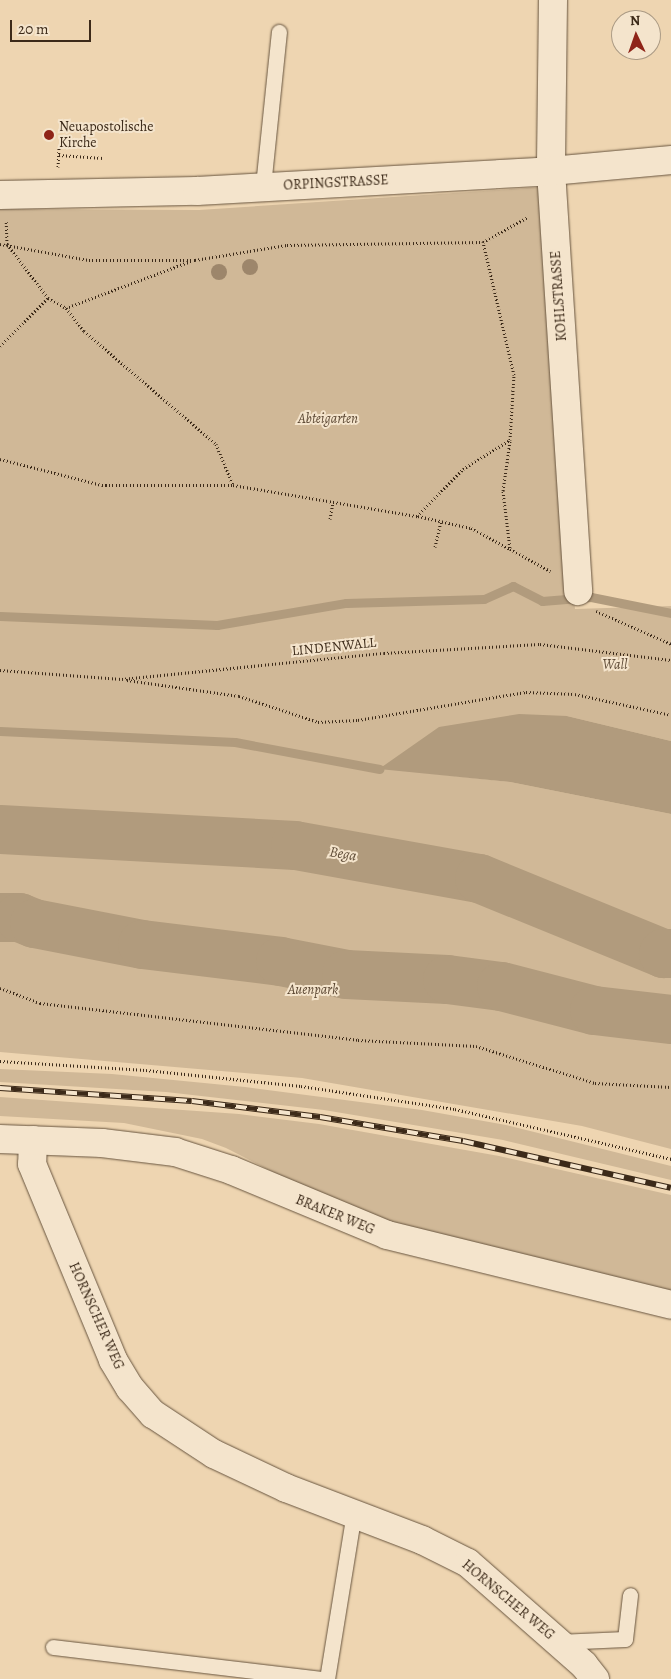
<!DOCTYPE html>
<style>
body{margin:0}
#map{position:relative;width:671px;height:1679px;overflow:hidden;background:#eed5b1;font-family:Alegreya,serif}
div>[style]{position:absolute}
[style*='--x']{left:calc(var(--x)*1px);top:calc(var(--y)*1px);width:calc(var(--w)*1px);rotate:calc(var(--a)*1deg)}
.green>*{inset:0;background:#d0b897}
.water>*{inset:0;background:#b19b7d}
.stream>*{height:9px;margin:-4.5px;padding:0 4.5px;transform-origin:4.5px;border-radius:4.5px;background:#b19b7d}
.river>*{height:49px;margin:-24.5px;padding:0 24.5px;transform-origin:24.5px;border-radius:24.5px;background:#b19b7d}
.path>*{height:3px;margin-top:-1.5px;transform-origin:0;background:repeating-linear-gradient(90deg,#3c2a19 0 1px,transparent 0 3.5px)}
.roads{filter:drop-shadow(0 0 1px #68553f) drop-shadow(0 0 1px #68553f)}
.lane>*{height:15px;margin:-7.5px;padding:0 7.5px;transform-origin:7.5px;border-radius:7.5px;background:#f4e4cc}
.street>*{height:28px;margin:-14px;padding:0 14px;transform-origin:14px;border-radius:14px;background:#f4e4cc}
.secondary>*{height:28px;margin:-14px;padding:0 14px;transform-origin:14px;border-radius:14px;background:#f4e4cc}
.rail>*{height:5.5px;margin-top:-2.75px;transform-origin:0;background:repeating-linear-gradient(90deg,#f4e4cc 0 11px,#3c2a19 0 22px);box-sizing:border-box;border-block:1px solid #3c2a19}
.trees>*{width:16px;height:16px;margin:-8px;border-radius:50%;background:#9d866b}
.dots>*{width:14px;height:14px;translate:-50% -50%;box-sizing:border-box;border:2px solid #f4e4cc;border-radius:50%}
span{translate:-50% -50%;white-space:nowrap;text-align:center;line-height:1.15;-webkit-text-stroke:4px #f4e4cc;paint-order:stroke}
.poi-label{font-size:14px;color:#3c2a19}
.left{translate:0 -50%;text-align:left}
.street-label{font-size:14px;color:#3c2a19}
.park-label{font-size:14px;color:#5a4632;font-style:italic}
.water-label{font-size:15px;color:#5f4c37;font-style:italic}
.north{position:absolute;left:611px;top:10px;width:50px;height:50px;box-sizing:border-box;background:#f4e4cc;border:1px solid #aa9a84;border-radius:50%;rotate:357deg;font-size:14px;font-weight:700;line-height:20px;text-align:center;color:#3c2a19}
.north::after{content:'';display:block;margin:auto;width:18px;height:22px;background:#8f2418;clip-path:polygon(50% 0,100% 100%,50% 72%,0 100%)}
.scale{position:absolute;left:10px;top:20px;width:81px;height:22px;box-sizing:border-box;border:2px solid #3c2a19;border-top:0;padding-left:6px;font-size:15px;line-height:18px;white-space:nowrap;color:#3c2a19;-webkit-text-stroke:4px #f4e4cc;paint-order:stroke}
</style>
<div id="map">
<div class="green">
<i style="clip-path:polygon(543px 187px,575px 609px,671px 606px,671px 741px,567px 716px,380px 768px,510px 782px,671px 814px,671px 1149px,582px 1126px,302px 1078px,0 1052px,0 209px,199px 210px)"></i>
<i style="clip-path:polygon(0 1069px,112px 1074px,245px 1087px,422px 1110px,506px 1125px,671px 1166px,671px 1180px,503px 1140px,324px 1110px,166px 1092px,0 1082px)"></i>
<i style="clip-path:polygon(0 1097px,239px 1114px,319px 1124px,499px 1156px,671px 1195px,671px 1291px,392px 1224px,312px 1192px,226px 1148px,202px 1139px,124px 1123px,0 1116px)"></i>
</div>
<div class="water">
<i style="clip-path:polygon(519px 714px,567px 716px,671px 741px,671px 814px,510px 782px,379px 769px,439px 727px)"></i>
</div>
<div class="stream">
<i style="--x:0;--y:616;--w:217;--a:2.4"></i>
<i style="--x:217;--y:625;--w:131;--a:-9.7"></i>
<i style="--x:346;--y:603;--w:138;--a:-1.7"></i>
<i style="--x:484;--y:599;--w:32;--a:-24"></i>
<i style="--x:513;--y:586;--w:33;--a:27"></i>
<i style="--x:542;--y:601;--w:49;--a:-4.7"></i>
<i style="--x:591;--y:597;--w:82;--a:11.3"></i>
<i style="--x:0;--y:731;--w:235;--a:2.7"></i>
<i style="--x:235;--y:742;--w:147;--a:10.6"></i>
</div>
<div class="river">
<i style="--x:0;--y:829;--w:295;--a:3.1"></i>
<i style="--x:295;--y:845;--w:187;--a:10.2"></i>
<i style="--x:479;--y:878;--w:199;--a:22.2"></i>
<i style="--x:663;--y:953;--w:8;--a:0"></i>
<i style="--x:0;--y:917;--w:19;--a:0"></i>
<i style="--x:19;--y:917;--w:16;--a:22"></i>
<i style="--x:34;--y:923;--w:110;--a:11"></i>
<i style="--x:142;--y:944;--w:139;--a:7"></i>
<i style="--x:280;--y:961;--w:67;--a:11.1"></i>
<i style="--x:346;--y:974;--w:101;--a:2.8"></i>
<i style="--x:447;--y:979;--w:54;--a:7.4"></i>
<i style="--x:501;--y:986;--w:96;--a:14.5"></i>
<i style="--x:594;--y:1010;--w:78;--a:6.7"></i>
</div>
<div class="path">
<i style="--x:59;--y:155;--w:44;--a:3.9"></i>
<i style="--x:58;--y:167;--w:20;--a:-87"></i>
<i style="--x:0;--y:244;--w:90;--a:10.2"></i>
<i style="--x:89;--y:260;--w:106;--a:0"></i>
<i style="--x:195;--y:260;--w:93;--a:-9.3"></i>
<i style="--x:287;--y:245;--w:196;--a:-0.9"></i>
<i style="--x:483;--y:242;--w:51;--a:-29.1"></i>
<i style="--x:191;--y:261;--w:134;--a:159.4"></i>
<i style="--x:66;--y:308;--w:29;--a:52"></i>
<i style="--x:84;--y:331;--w:174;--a:40.6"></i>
<i style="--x:216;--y:444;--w:44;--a:67.5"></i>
<i style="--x:48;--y:298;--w:21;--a:29"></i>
<i style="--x:0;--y:346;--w:68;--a:-45"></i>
<i style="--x:48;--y:298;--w:68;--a:-127.2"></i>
<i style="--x:7;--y:244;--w:23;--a:-92"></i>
<i style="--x:510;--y:441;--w:50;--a:98"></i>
<i style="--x:503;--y:491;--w:58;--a:83.1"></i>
<i style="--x:510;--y:549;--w:46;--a:28.8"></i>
<i style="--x:0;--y:459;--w:105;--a:14.3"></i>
<i style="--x:102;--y:485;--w:131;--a:0"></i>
<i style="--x:233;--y:485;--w:187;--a:9.6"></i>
<i style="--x:417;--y:516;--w:66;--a:-45.6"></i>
<i style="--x:463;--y:469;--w:55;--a:-31.7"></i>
<i style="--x:510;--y:440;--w:65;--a:-86.5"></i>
<i style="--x:514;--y:375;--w:137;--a:-103.1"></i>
<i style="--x:418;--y:516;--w:54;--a:12.8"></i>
<i style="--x:471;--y:528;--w:44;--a:28.3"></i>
<i style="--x:330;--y:519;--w:17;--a:-80"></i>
<i style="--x:435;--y:547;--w:27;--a:-77"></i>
<i style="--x:596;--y:611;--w:82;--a:23.7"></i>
<i style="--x:0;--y:670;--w:122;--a:4.2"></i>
<i style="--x:122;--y:679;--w:263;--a:-5.7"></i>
<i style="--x:384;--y:653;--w:156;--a:-3.3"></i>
<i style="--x:540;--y:644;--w:132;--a:7"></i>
<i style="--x:127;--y:680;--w:113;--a:8.1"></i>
<i style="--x:239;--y:696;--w:83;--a:18.2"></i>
<i style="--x:318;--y:722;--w:40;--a:-2.9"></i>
<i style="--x:358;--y:720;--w:170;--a:-9.5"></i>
<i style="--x:526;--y:692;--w:49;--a:2.3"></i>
<i style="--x:575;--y:694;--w:98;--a:12.3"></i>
<i style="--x:0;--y:988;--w:43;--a:20.6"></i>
<i style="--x:40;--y:1003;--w:320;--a:6.6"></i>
<i style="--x:358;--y:1040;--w:118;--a:2.9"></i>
<i style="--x:476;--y:1046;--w:125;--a:17.3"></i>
<i style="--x:595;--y:1083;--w:76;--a:3"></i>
<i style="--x:0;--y:1061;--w:146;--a:3.5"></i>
<i style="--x:146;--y:1070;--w:156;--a:5.9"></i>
<i style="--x:301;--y:1086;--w:156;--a:8.5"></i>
<i style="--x:455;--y:1109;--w:222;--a:13"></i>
</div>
<div class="roads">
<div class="lane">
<i style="--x:263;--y:186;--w:155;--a:-84.1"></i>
<i style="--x:558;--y:1642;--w:67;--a:-2.6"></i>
<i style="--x:625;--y:1639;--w:44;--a:-83.5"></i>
<i style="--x:53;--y:1647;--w:269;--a:6.8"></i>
<i style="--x:327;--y:1679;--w:168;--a:-80.8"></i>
</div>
<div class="street">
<i style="--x:553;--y:0;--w:171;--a:90.7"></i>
<i style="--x:551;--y:171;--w:421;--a:86.3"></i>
<i style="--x:0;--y:195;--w:197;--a:-1.2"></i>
<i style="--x:197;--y:191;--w:355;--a:-3.2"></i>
<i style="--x:551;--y:171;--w:121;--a:-5.2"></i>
<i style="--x:33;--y:1140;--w:24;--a:92"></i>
<i style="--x:32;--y:1164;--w:212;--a:67.5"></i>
<i style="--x:113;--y:1360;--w:33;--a:59"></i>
<i style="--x:130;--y:1388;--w:35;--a:49"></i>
<i style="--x:153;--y:1414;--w:73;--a:33.3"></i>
<i style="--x:214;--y:1454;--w:80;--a:25.3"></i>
<i style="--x:286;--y:1488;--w:146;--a:20.9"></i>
<i style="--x:422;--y:1540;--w:51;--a:26.6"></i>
<i style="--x:468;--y:1563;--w:154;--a:41.3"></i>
<i style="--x:584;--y:1665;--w:18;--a:52"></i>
</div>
<div class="secondary">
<i style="--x:0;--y:1139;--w:102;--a:2.2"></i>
<i style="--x:102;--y:1143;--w:74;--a:7"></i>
<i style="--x:175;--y:1152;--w:59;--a:17.8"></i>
<i style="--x:231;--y:1170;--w:169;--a:22.6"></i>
<i style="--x:387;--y:1235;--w:292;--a:13.8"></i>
</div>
</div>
<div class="rail">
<i style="--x:0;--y:1088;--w:192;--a:3.9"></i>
<i style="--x:192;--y:1101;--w:129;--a:7.1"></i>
<i style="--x:320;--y:1117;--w:145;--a:9.5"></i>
<i style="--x:463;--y:1141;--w:213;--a:12.7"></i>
</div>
<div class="trees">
<i style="left:250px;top:267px"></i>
<i style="left:219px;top:272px"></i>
</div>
<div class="dots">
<i style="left:49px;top:135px;background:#8f2418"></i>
</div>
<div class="poi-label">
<span class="left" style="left:59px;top:135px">Neuapostolische<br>Kirche</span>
</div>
<div class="street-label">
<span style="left:336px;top:183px;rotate:-3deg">ORPINGSTRASSE</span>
<span style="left:559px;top:296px;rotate:-94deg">KOHLSTRASSE</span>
<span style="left:334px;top:647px;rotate:-6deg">LINDENWALL</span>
<span style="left:335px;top:1215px;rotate:22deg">BRAKER WEG</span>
<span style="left:96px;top:1316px;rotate:66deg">HORNSCHER WEG</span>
<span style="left:508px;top:1600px;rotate:40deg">HORNSCHER WEG</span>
</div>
<div class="park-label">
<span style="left:328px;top:419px">Abteigarten</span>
<span style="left:615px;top:665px">Wall</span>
<span style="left:313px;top:990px">Auenpark</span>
</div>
<div class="water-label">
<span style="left:343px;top:854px;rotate:10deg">Bega</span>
</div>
<div class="north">N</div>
<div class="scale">20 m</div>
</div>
